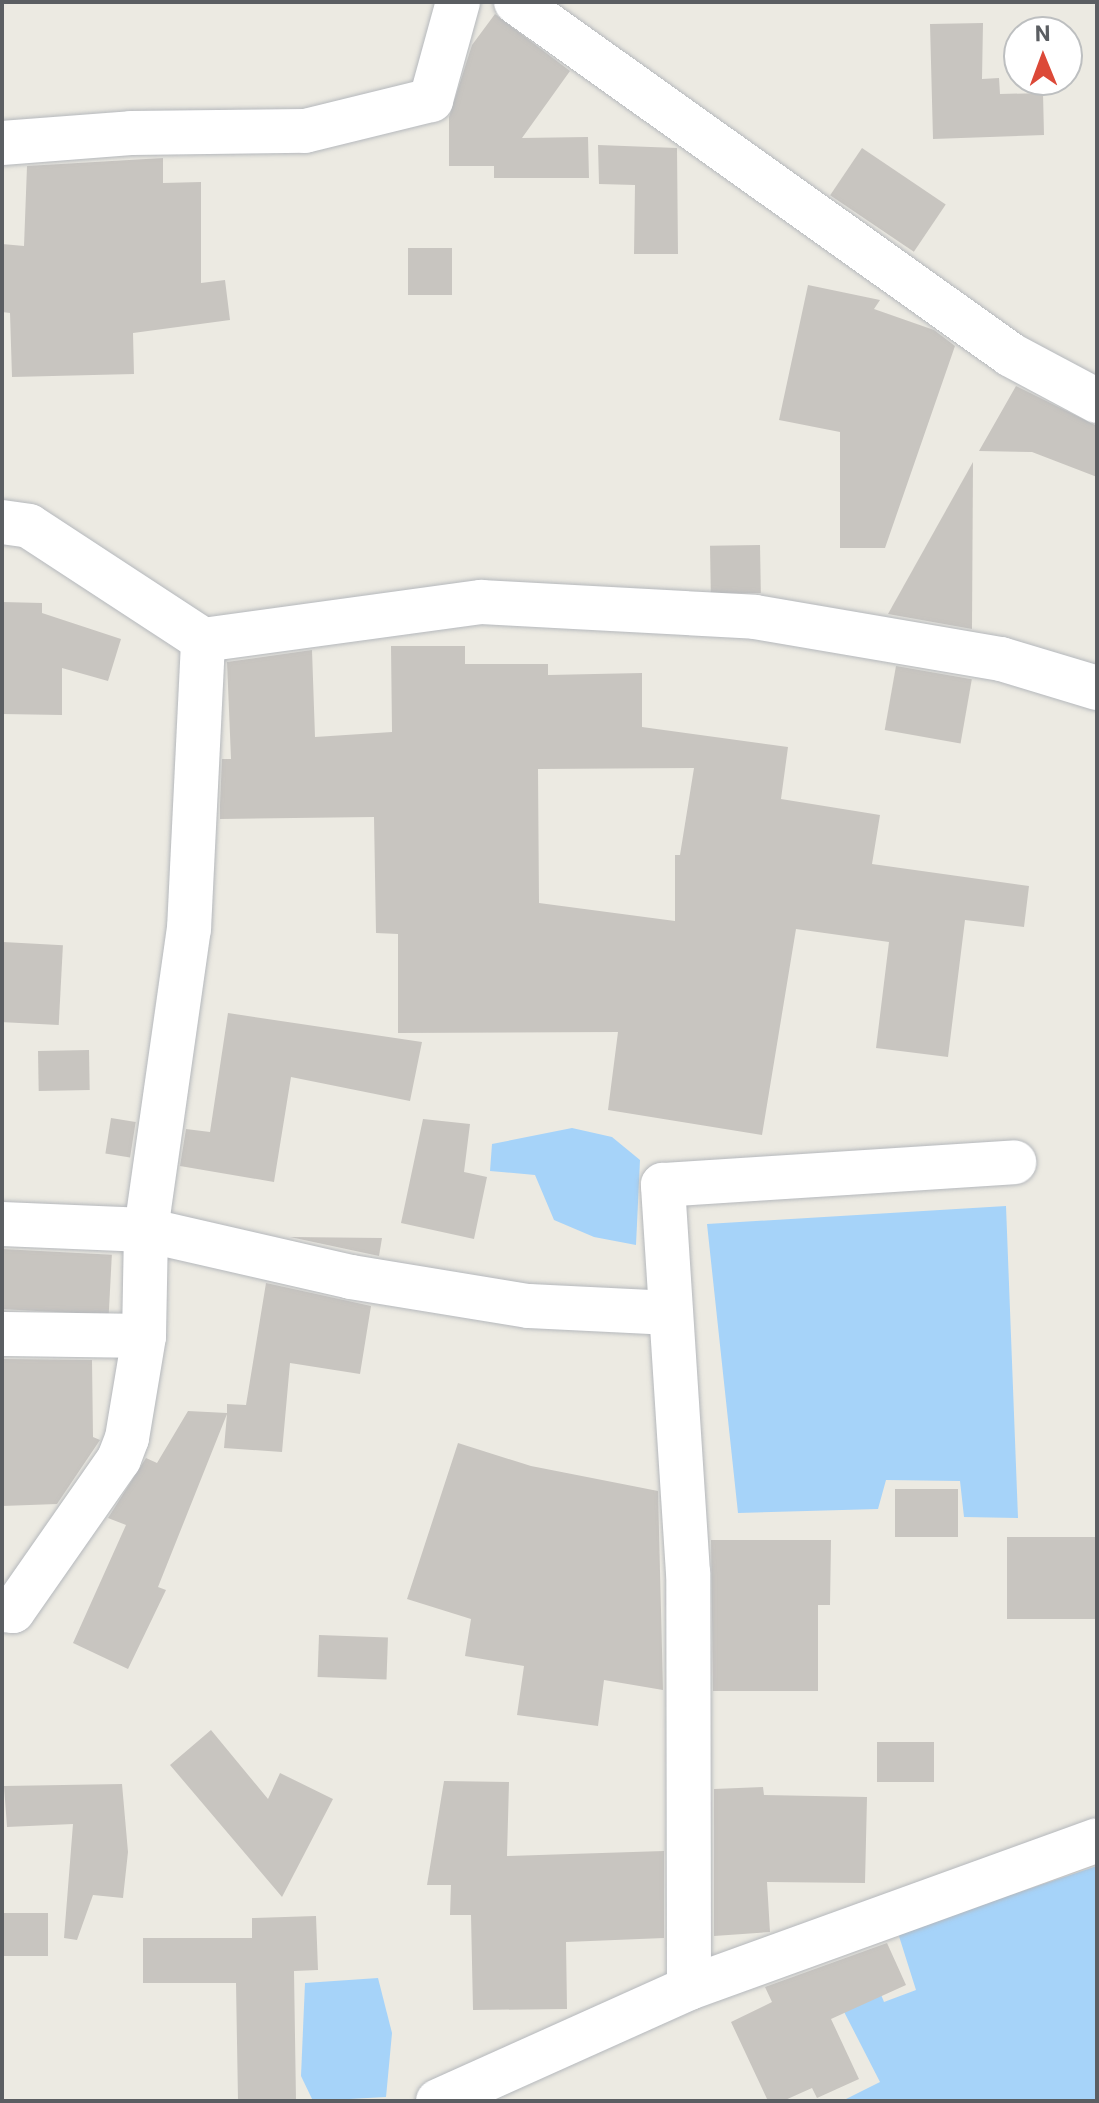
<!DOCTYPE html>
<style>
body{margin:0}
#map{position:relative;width:1099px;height:2103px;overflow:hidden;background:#eceae2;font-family:Roboto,sans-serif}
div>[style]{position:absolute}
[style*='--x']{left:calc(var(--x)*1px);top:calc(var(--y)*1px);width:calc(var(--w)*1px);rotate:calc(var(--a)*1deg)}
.water>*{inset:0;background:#a6d3f9}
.building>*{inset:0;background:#c8c5c0;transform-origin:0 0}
.roads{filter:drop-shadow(0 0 2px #b5b8bc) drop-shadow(0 0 2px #b5b8bc)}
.street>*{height:44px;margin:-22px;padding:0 22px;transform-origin:22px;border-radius:22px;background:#fff}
span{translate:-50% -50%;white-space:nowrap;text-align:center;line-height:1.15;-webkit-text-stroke:7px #fff;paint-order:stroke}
.frame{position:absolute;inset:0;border:4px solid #5b5e62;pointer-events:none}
.north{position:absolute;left:1003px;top:16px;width:80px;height:80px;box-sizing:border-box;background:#fff;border:2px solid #bdbfc0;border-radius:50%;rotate:359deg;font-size:22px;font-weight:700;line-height:32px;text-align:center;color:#5b5e62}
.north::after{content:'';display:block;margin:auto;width:28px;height:36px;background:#dc4938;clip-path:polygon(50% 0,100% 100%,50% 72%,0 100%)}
</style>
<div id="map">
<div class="water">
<i style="clip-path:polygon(572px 1128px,612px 1137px,640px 1160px,636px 1245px,594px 1237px,554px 1220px,535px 1175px,490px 1171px,492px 1144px)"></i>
<i style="clip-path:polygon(1006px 1206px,1018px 1518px,964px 1517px,960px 1481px,886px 1480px,878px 1509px,738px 1513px,707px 1224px)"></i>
<i style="clip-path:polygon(1097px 1866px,1097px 2101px,842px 2101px,880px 2082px,839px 2002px,878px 1987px,884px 2002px,916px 1990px,898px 1933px)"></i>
<i style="clip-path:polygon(378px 1978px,392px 2033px,386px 2097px,313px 2101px,301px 2076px,305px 1983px)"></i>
</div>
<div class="building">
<i style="clip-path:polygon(495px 14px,570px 71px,522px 138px,588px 137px,589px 178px,494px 178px,494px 166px,449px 166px,449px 117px,472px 45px)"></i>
<i style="clip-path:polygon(983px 23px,982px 79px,999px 78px,1000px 94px,1043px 93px,1044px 135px,933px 139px,930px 24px)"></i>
<i style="clip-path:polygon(598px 145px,677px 148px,678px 254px,634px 254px,635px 185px,599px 184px)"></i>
<i style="left:862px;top:148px;width:101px;height:57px;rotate:34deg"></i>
<i style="clip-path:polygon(163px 158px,163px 183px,201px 182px,201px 283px,225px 280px,230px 320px,133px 333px,134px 374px,12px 377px,10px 313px,2px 312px,2px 244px,24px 246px,27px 166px)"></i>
<i style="left:452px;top:248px;width:47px;height:44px;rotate:90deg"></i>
<i style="clip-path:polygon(808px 285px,880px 300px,874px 309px,934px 330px,955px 346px,885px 548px,840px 548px,840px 432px,779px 420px)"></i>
<i style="clip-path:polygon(1016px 386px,1097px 426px,1097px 477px,1032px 452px,979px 451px)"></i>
<i style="clip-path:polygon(973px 462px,972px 629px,888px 614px)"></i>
<i style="left:760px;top:545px;width:48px;height:50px;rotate:89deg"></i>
<i style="clip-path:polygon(2px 602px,42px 603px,42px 613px,121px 639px,108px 681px,62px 668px,62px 715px,2px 714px)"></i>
<i style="clip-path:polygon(evenodd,391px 646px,465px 646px,465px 664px,548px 664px,548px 675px,642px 673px,642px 727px,788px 747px,781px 799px,880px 815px,872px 864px,1029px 886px,1024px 927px,965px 920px,948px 1057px,876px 1048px,889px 942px,796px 929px,762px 1135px,608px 1110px,618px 1032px,398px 1033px,398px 934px,376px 933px,374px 817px,220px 819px,220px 805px,222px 759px,231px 759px,227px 662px,312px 650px,315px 737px,392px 732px,391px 646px,694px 768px,680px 855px,675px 855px,675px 921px,539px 903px,538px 769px,694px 768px)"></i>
<i style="left:896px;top:666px;width:77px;height:65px;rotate:10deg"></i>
<i style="left:3px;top:942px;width:60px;height:80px;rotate:3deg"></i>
<i style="clip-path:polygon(228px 1013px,422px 1042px,410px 1101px,291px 1077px,274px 1182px,180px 1166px,186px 1129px,210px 1132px)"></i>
<i style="left:89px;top:1050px;width:40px;height:51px;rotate:89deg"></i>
<i style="left:111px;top:1118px;width:25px;height:36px;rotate:9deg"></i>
<i style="clip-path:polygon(423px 1119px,470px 1124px,464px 1172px,487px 1177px,474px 1239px,401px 1223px)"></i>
<i style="clip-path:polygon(290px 1237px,382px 1238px,379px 1256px)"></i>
<i style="left:2px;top:1249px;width:110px;height:60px;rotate:3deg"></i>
<i style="clip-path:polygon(266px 1283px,371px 1306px,360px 1374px,290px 1363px,282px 1452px,224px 1448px,227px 1414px,158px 1587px,166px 1590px,128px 1669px,73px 1643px,126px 1525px,108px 1518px,146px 1458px,157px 1463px,188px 1411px,227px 1413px,227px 1404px,246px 1405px)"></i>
<i style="clip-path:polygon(2px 1359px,92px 1360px,93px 1437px,100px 1440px,57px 1504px,2px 1506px)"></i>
<i style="clip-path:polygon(458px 1443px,531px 1466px,658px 1491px,663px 1690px,604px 1680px,598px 1726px,517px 1715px,524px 1666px,465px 1656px,471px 1619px,407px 1599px)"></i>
<i style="left:958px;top:1489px;width:48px;height:63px;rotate:90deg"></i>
<i style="left:1097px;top:1537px;width:82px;height:90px;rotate:90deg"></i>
<i style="clip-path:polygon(711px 1540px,831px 1540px,830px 1605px,818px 1605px,818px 1691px,713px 1691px)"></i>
<i style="left:319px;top:1635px;width:69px;height:42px;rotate:2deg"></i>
<i style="clip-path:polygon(211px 1730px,268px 1799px,280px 1773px,333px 1799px,282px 1897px,170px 1765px)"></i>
<i style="left:877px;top:1742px;width:57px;height:40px"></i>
<i style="clip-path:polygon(444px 1781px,509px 1782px,507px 1856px,664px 1851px,664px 1938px,566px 1942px,567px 2009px,473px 2010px,471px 1915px,450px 1915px,451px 1885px,427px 1885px)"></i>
<i style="clip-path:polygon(122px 1784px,128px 1852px,123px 1898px,93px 1895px,77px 1940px,64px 1938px,73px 1824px,7px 1827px,4px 1786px)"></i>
<i style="clip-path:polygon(763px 1787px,764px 1795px,867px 1797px,865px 1883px,767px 1882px,770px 1932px,714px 1936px,714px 1789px)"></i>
<i style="left:2px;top:1913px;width:46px;height:43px"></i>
<i style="clip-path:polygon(316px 1916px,318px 1970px,294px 1971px,296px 2101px,238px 2101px,236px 1983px,143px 1983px,143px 1938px,252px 1938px,252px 1918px)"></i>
<i style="clip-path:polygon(887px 1943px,906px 1985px,831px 2019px,859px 2079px,817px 2098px,812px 2088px,783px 2101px,768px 2101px,731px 2022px,772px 2002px,765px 1987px)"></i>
</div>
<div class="roads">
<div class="street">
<i style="--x:516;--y:2;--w:608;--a:35.49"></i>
<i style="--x:1011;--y:355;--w:98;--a:28.1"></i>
<i style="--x:2;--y:143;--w:129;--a:-4.4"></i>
<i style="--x:131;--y:133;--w:174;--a:-0.7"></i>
<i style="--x:305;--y:131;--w:130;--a:-13.8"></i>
<i style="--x:431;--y:100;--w:102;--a:-74.6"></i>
<i style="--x:2;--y:522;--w:27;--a:8"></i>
<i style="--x:29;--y:526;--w:208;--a:33.2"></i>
<i style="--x:203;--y:640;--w:281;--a:-7.8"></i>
<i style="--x:481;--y:602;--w:274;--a:3.1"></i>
<i style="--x:755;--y:617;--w:250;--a:9.7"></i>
<i style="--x:1001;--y:659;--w:100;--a:16.8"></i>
<i style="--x:2;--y:1224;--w:144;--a:2.4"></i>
<i style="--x:146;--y:1230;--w:210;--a:12.9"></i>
<i style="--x:351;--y:1277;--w:180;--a:9.3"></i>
<i style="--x:529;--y:1306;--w:142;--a:2.8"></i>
<i style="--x:2;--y:1334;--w:142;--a:0.8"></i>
<i style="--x:2;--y:1610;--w:11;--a:5"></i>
<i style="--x:13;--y:1611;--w:185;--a:-55.1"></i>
<i style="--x:119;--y:1459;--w:22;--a:-69"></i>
<i style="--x:127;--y:1438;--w:103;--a:-80.5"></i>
<i style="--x:144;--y:1336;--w:106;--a:-88.9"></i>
<i style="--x:146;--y:1230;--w:304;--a:-81.9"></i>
<i style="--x:189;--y:929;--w:289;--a:-87.2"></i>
<i style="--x:689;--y:1988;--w:415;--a:-90.1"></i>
<i style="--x:688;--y:1573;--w:389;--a:-93.7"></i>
<i style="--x:663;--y:1185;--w:352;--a:-3.7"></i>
<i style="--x:438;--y:2101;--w:275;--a:-24.2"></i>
<i style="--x:689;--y:1988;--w:434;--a:-19.9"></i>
</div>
</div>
<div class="frame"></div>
<div class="north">N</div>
</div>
